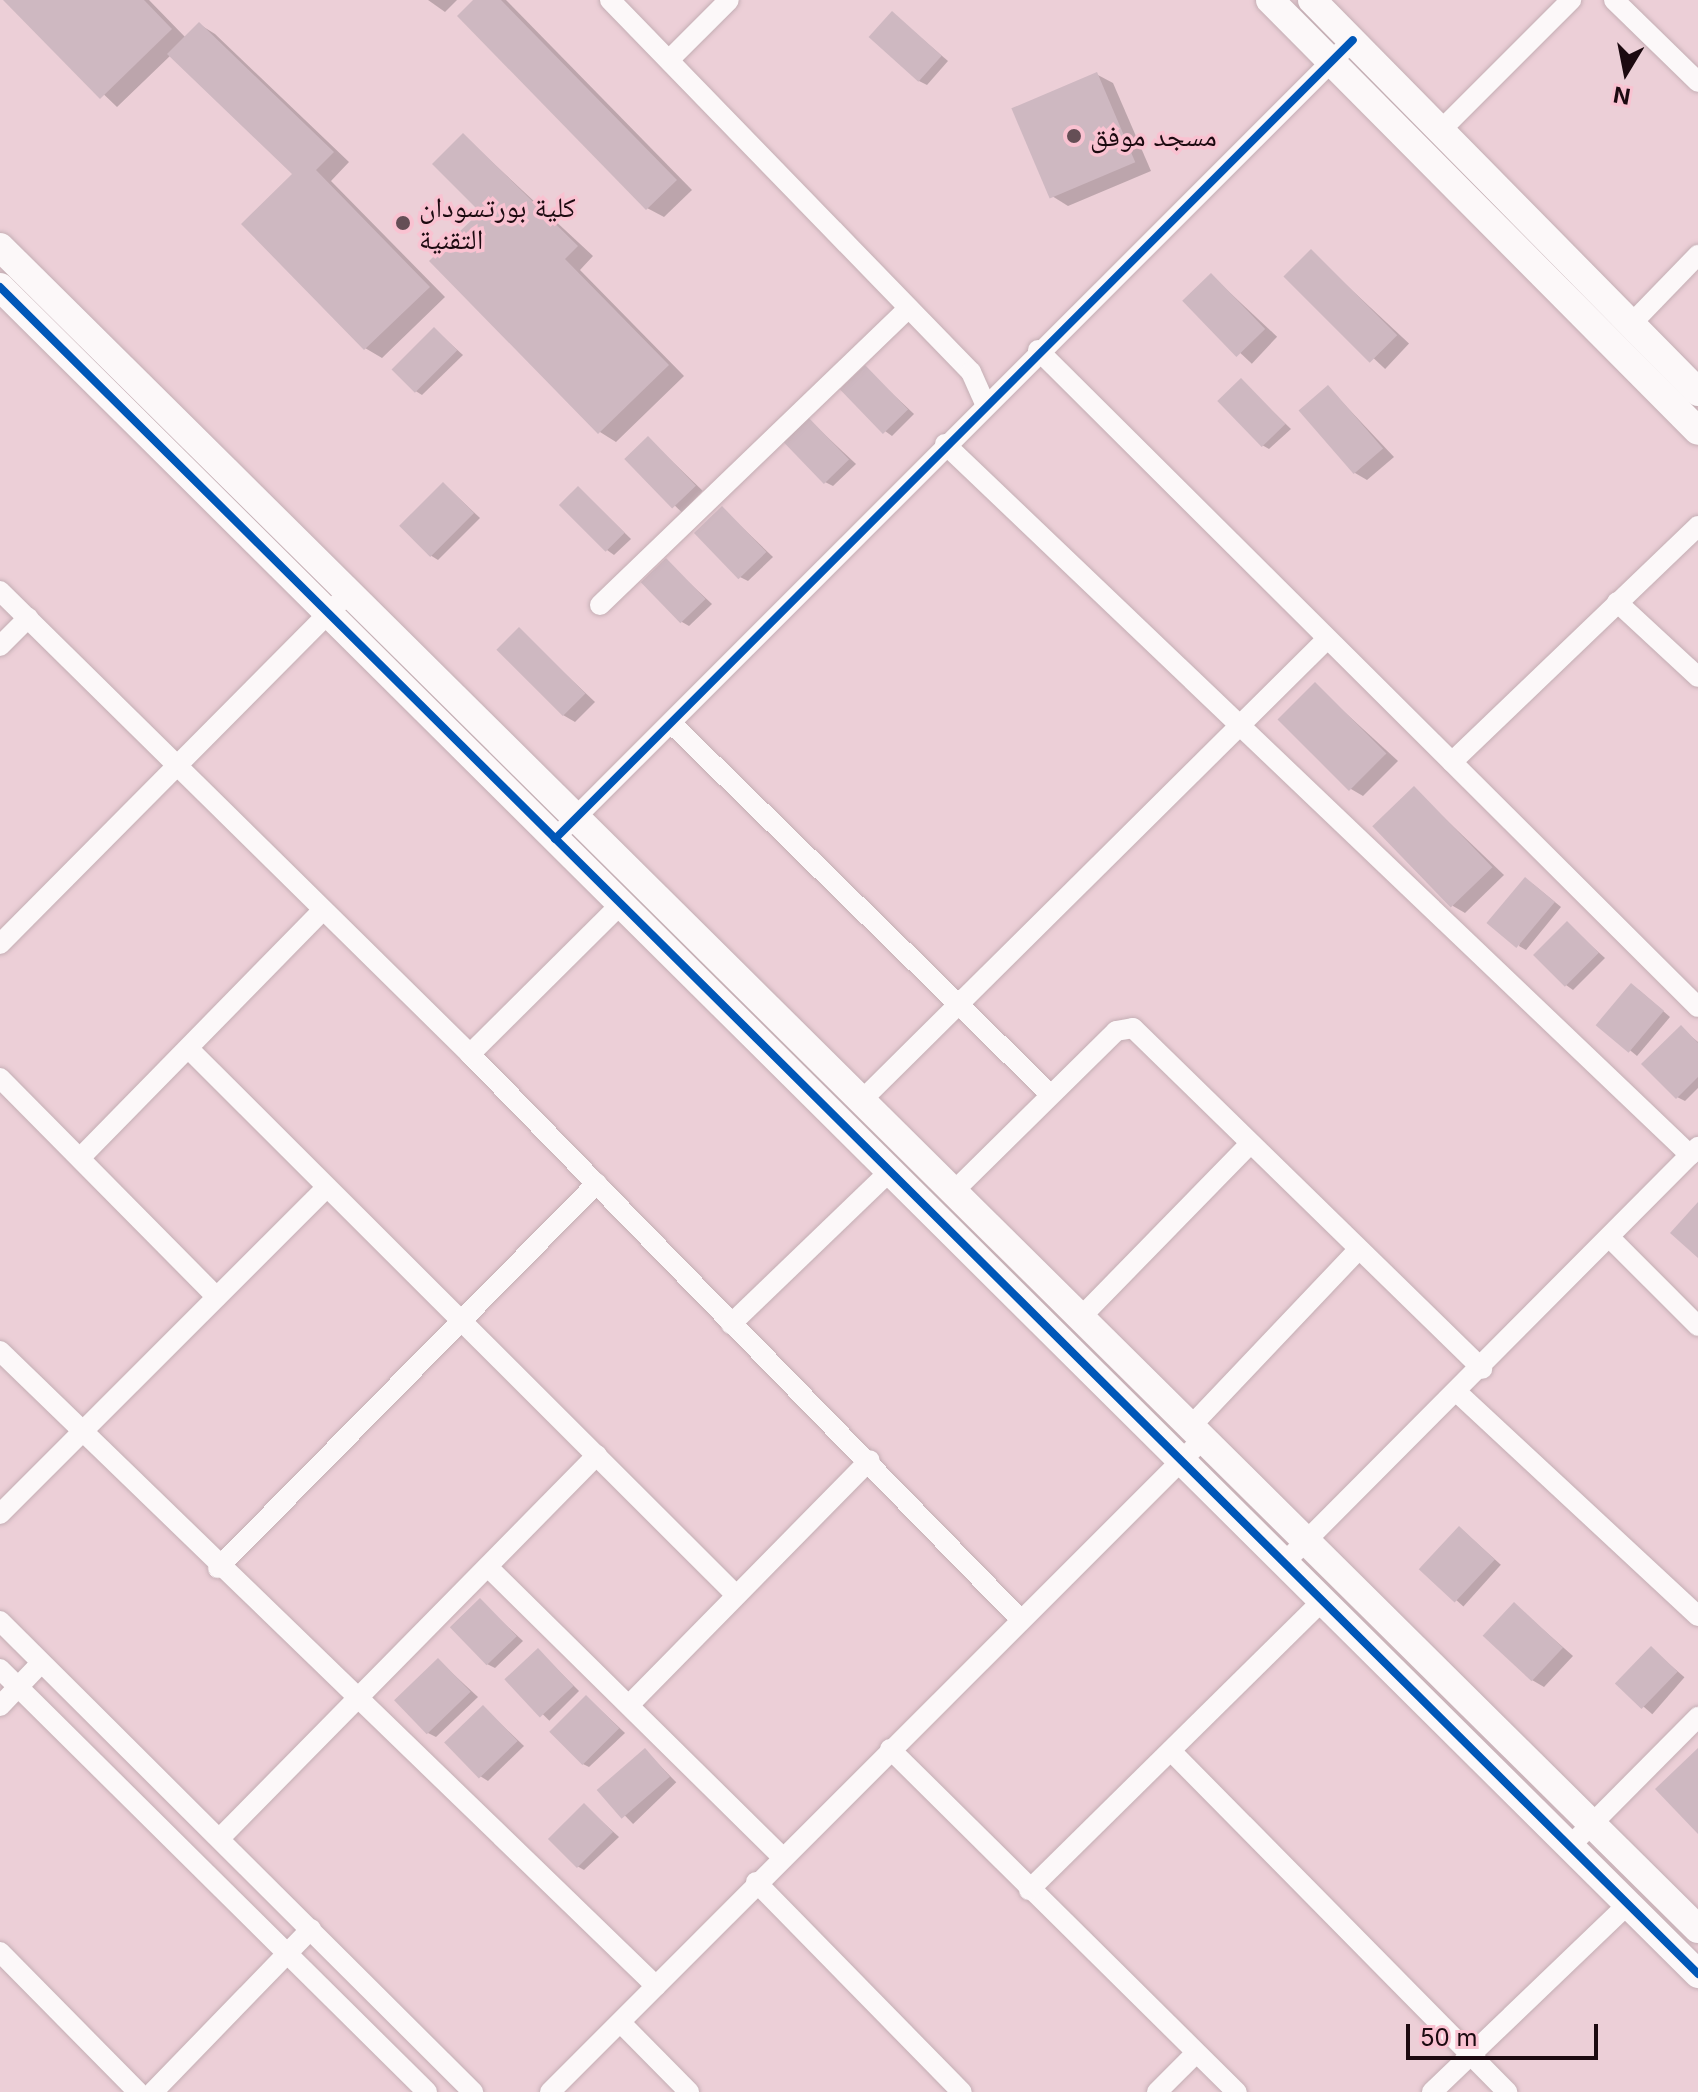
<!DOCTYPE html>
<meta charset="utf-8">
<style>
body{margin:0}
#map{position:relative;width:1698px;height:2092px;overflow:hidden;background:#eccfd7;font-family:Inter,"Noto Naskh Arabic",sans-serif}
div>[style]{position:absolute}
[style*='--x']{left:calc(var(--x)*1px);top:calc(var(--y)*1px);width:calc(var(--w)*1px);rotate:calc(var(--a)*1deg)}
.shadow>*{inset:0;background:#0003;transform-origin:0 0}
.building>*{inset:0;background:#ceb8c1;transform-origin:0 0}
.roads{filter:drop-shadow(0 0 2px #c4aeb4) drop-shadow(0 0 2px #c4aeb4)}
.street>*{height:20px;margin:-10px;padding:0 10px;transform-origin:10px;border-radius:10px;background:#fcf8f9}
.secondary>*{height:28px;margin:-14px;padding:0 14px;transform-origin:14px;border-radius:14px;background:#fcf8f9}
.cycleway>*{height:8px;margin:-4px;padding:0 4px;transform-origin:4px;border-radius:4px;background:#0057b8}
.dots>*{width:22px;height:22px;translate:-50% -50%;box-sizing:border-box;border:4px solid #f9c2d1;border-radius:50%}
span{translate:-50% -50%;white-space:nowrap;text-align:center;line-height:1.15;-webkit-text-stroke:7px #f9c2d1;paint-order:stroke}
.poi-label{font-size:28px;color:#1c0a10}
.left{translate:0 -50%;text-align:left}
.north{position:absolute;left:1586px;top:32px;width:80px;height:80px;-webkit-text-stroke:6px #f9c2d1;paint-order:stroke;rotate:190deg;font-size:22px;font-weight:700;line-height:32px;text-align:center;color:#1c0a10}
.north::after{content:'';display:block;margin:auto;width:28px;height:36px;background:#1c0a10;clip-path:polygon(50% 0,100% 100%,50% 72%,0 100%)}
.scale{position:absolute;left:1406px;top:2024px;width:192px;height:36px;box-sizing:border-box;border:4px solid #1c0a10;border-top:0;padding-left:10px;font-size:24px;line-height:28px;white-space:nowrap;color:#1c0a10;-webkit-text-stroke:6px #f9c2d1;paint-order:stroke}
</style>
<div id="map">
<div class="shadow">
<i style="clip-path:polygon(5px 0,149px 0,186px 38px,199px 24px,215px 34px,349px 162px,331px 181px,445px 297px,382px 358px,365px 348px,295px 174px,171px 55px,117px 107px)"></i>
<i style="clip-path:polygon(428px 0,457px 0,445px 12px)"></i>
<i style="clip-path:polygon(476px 0,506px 0,692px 190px,664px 217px,647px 208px)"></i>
<i style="clip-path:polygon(892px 13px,948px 61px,927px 85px,919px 81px)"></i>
<i style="clip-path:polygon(1096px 74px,1113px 83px,1151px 171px,1068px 206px,1052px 196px)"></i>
<i style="clip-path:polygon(463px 135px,593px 256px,580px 270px,684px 376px,616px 442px,600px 432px,483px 212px)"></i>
<i style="left:1311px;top:252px;width:134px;height:35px;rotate:43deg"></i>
<i style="left:1212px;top:276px;width:89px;height:37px;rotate:43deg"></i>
<i style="clip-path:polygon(434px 329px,463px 355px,422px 395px,414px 390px)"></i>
<i style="clip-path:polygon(865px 368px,914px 414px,892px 436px,885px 431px)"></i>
<i style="clip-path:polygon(1241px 381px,1291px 429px,1269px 449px,1262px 445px)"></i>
<i style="clip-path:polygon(1328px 387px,1394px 457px,1367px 480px,1355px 473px)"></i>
<i style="clip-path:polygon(807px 418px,856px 464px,833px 486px,825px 482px)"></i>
<i style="left:648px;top:438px;width:76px;height:30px;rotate:44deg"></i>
<i style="clip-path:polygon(444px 484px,480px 518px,438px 560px,430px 555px)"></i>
<i style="clip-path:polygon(579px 488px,631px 539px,614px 555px,607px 550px)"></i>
<i style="clip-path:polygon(723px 509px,773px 557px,748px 581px,740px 577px)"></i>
<i style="clip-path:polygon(666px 561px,712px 604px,689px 626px,682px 622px)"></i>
<i style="clip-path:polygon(519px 630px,595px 702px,575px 722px,563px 715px)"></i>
<i style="clip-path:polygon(1315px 685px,1398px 761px,1363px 796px,1351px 789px)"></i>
<i style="clip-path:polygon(1414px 789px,1504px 875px,1465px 913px,1453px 906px)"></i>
<i style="clip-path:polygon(1533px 884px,1561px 907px,1526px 950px,1519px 946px)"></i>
<i style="clip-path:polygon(1567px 924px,1605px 958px,1573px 990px,1566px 985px)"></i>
<i style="clip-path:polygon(1639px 990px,1670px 1017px,1637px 1056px,1598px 1024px)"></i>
<i style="clip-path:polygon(1681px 1028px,1698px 1042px,1698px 1088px,1685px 1101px,1677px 1097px)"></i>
<i style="left:1460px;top:1528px;width:55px;height:56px;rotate:42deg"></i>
<i style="clip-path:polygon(480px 1601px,523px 1641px,495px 1668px,487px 1664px)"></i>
<i style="clip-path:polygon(1514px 1604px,1573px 1656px,1544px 1687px,1532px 1680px)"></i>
<i style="left:1652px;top:1649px;width:43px;height:49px;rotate:41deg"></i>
<i style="left:538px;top:1650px;width:58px;height:42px;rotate:45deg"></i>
<i style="clip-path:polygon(438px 1660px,478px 1697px,436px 1737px,428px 1733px)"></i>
<i style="clip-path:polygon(587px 1697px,625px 1733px,589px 1767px,581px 1763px)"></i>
<i style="clip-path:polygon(483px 1707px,524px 1746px,488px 1781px,480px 1776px)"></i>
<i style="left:645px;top:1750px;width:45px;height:60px;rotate:46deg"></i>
<i style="clip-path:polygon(584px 1805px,619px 1837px,584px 1870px,577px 1866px)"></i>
</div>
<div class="building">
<i style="clip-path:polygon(3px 0,144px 0,172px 29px,100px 99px)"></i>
<i style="clip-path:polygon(473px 0,501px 0,677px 180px,646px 210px,457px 16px)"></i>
<i style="left:892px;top:11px;width:67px;height:35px;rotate:42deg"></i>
<i style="clip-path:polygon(199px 22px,334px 152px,316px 170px,430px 287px,364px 350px,241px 224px,292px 174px,167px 54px)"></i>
<i style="left:1097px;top:72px;width:98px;height:93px;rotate:67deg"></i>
<i style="clip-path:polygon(463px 133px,578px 246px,565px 259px,669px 365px,598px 434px,429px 261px,480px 212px,432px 164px)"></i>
<i style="left:1311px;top:249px;width:122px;height:39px;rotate:45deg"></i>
<i style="left:1211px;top:273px;width:78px;height:40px;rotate:46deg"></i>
<i style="left:434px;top:327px;width:33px;height:60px;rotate:45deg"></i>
<i style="left:865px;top:365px;width:62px;height:35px;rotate:46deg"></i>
<i style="left:1241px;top:378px;width:64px;height:33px;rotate:46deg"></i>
<i style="left:1328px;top:385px;width:84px;height:39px;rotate:49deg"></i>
<i style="left:806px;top:415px;width:62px;height:35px;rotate:46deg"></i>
<i style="left:648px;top:436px;width:69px;height:33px;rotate:46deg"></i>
<i style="left:443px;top:482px;width:44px;height:62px;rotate:45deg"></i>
<i style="left:578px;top:486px;width:66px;height:27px;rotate:45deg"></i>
<i style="left:722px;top:506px;width:64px;height:39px;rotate:46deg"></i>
<i style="left:666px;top:558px;width:57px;height:35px;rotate:46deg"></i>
<i style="left:519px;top:627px;width:94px;height:32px;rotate:45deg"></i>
<i style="left:1315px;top:682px;width:101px;height:53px;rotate:45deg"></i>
<i style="left:1414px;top:786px;width:113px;height:58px;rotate:46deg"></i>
<i style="left:1525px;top:877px;width:39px;height:60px;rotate:40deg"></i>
<i style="left:1567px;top:921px;width:45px;height:48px;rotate:45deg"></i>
<i style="left:1631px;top:983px;width:43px;height:55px;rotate:40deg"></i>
<i style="clip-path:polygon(1681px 1025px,1698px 1043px,1698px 1077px,1676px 1099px,1641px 1064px)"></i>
<i style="clip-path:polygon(1698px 1202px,1698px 1258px,1670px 1233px)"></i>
<i style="left:1459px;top:1526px;width:49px;height:59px;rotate:43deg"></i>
<i style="left:480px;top:1598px;width:53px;height:42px;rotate:46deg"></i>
<i style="left:1514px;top:1602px;width:67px;height:46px;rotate:43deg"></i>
<i style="left:1651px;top:1646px;width:37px;height:52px;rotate:44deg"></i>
<i style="left:538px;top:1648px;width:52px;height:46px;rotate:47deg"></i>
<i style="left:438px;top:1658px;width:47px;height:61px;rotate:46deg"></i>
<i style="left:586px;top:1695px;width:47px;height:52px;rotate:45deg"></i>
<i style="left:483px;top:1705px;width:50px;height:54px;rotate:46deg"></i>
<i style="left:645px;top:1748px;width:38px;height:64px;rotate:49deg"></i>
<i style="clip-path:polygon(1698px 1748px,1698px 1834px,1655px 1789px)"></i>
<i style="left:584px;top:1803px;width:41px;height:51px;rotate:45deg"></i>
</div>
<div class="roads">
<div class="street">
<i style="--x:610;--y:0;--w:518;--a:45.86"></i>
<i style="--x:971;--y:372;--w:35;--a:66"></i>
<i style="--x:1614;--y:0;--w:117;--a:44.3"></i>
<i style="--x:670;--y:59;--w:83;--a:-45"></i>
<i style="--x:1444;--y:127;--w:180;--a:-45"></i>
<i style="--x:1632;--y:323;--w:95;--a:-45.9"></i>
<i style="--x:1038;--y:350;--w:931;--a:44.87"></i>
<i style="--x:945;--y:444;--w:1030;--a:43.66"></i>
<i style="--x:0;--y:591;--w:660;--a:44.57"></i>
<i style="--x:470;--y:1054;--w:788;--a:45.77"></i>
<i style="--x:1617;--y:602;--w:110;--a:42.8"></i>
<i style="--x:600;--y:605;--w:426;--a:-43.9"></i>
<i style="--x:0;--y:646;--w:40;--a:-45"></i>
<i style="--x:672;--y:724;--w:530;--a:44.39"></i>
<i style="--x:1452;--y:762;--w:341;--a:-43.8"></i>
<i style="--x:567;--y:826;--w:1112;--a:-45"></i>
<i style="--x:0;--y:944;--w:496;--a:-45.2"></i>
<i style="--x:190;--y:1050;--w:769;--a:44.95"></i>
<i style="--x:470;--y:1054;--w:214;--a:-44.8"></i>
<i style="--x:0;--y:1078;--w:308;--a:45.3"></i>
<i style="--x:861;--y:1101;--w:656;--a:-44.75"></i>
<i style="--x:80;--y:1158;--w:344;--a:-45.6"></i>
<i style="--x:954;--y:1191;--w:228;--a:-44.6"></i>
<i style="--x:1116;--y:1031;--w:17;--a:-10"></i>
<i style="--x:1133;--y:1028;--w:488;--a:44.3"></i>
<i style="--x:1611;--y:1239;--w:123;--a:45"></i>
<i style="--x:1082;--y:1316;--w:240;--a:-45.7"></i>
<i style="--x:731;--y:1324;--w:223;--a:-43.9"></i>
<i style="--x:0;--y:1351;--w:913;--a:44.07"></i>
<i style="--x:1459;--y:1394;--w:326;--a:42.9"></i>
<i style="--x:1192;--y:1425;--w:241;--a:-46.5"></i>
<i style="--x:0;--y:1514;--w:462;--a:-45"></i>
<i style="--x:1282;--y:1565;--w:590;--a:-45.14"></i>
<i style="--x:218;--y:1568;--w:540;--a:-45.45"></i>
<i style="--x:489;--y:1568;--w:409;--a:44.6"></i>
<i style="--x:0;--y:1621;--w:668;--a:44.88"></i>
<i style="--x:0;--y:1669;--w:601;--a:44.73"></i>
<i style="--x:632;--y:1702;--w:339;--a:-45.5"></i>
<i style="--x:0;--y:1706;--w:59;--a:-46.4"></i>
<i style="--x:890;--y:1749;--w:488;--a:44.7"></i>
<i style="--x:1171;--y:1751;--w:479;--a:45.4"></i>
<i style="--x:221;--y:1837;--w:536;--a:-45.45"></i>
<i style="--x:1568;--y:1848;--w:185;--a:-45.2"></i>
<i style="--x:756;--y:1882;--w:294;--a:45.6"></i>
<i style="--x:1029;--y:1890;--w:410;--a:-44.6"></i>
<i style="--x:0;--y:1952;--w:197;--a:45.4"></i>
<i style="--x:621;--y:2023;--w:97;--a:45.4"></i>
<i style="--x:153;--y:2092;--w:227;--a:-45.9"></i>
<i style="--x:550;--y:2092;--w:925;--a:-45"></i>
<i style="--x:1157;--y:2092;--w:55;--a:-45"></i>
<i style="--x:1432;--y:2092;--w:272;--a:-43.8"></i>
</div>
<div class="secondary">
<i style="--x:1270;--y:0;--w:607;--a:45.2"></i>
<i style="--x:1312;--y:0;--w:550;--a:45.44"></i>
<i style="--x:0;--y:247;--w:2390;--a:44.73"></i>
<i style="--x:0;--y:287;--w:2394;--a:44.81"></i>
</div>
</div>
<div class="cycleway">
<i style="--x:0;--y:287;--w:2394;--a:44.81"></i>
<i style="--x:555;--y:839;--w:1129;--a:-45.04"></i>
</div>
<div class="dots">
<i style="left:1074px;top:136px;background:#654f56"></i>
<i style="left:403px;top:223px;background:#654f56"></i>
</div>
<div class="poi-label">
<span class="left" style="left:1090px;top:136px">مسجد موفق</span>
<span class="left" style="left:419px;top:223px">كلية بورتسودان<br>التقنية</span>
</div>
<div class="north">N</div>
<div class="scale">50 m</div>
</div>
